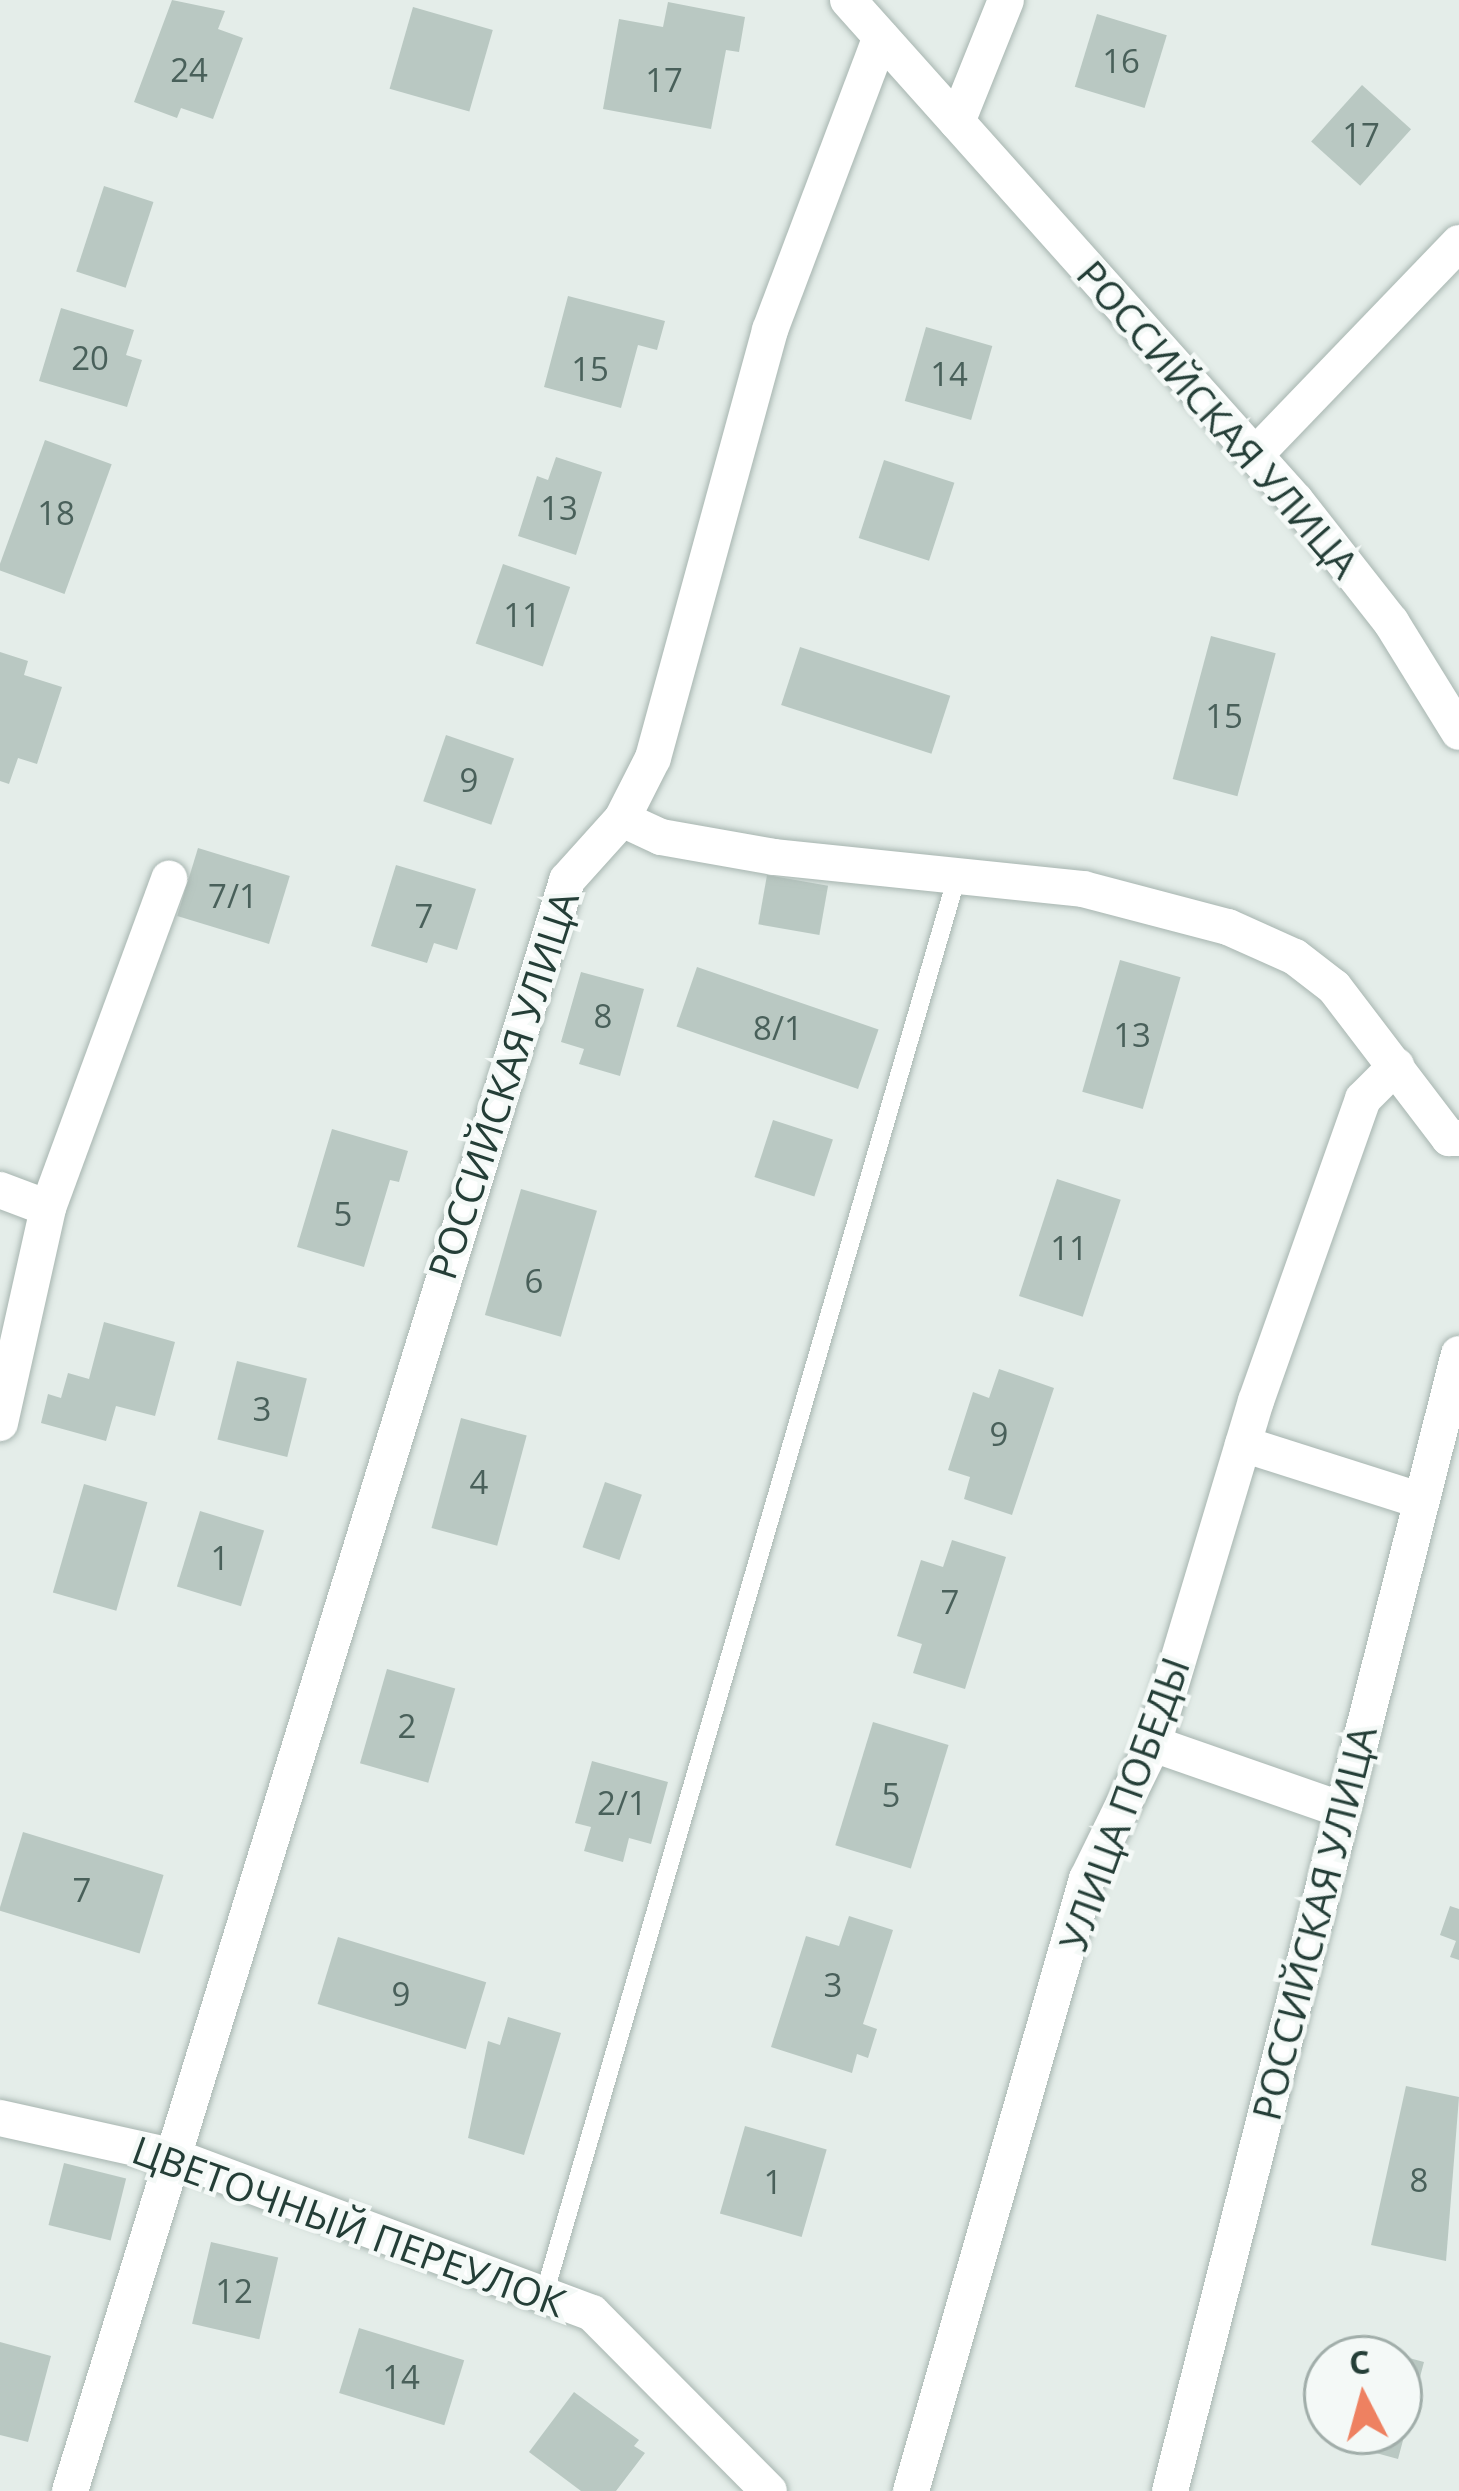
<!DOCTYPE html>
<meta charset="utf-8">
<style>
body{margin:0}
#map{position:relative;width:1459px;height:2491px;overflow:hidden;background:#e4ede9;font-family:"Open Sans",sans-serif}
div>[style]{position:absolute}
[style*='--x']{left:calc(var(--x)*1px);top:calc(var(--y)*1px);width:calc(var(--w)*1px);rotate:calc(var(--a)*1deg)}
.building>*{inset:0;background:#b9c8c2;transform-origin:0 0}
.roads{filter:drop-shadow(0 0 3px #a7b5b0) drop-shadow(0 0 3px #a7b5b0)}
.service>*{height:18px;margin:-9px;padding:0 9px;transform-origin:9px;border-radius:9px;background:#fff}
.minor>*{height:36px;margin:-18px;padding:0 18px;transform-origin:18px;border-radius:18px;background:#fff}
span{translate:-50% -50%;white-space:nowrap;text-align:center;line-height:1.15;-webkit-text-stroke:9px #f4f9f7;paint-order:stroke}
.number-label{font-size:33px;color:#49605a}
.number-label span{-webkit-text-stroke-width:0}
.street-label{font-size:39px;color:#243e37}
.north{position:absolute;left:1303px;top:2335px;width:120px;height:120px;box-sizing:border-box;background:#f4f9f7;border:3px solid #a1aeaa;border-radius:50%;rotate:354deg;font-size:33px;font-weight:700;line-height:48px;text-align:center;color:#243e37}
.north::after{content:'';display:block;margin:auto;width:42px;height:54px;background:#ee8161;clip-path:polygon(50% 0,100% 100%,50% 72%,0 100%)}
</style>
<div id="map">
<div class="building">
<i style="clip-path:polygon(172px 0,225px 11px,218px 29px,243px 38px,213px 119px,181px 108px,177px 118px,134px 102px)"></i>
<i style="clip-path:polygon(668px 2px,745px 17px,739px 52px,726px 50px,711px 129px,603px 109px,619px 19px,663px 27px)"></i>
<i style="left:413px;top:7px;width:83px;height:85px;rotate:16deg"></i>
<i style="left:1097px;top:14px;width:73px;height:76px;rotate:17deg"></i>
<i style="left:1362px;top:85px;width:66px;height:76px;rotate:42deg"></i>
<i style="left:104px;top:186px;width:52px;height:90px;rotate:18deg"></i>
<i style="clip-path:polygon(568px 296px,665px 321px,657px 350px,638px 345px,621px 408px,544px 387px)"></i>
<i style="clip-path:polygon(61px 308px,134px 330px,126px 355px,142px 360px,127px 407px,39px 381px)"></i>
<i style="left:926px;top:327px;width:69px;height:77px;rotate:16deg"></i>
<i style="left:45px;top:440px;width:71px;height:138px;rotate:20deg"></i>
<i style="clip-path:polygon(556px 457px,602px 472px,576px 555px,518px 536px,537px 476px,548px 480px)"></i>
<i style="left:884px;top:460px;width:74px;height:82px;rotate:18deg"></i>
<i style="left:503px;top:564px;width:71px;height:84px;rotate:19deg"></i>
<i style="left:1211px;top:636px;width:67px;height:148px;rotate:15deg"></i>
<i style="left:800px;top:647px;width:158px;height:61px;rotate:18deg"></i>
<i style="clip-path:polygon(0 652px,28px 661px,24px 675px,62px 687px,37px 764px,18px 758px,9px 784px,0 781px)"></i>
<i style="left:446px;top:735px;width:72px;height:70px;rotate:19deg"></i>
<i style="left:198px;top:848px;width:96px;height:71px;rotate:17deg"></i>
<i style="clip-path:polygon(396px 865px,476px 889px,457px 950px,434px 943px,427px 963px,371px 946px)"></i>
<i style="left:767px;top:875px;width:62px;height:50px;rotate:10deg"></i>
<i style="left:1120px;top:960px;width:63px;height:137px;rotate:16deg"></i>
<i style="left:697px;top:967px;width:192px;height:63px;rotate:19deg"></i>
<i style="clip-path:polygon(581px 972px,644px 989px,620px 1076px,579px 1064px,584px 1049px,561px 1042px)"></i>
<i style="left:773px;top:1120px;width:63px;height:60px;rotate:18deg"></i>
<i style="clip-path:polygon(332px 1129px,408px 1151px,399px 1182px,390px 1180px,364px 1267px,297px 1247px)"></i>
<i style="left:1057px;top:1179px;width:67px;height:123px;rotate:18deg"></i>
<i style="left:521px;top:1189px;width:79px;height:131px;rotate:16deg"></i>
<i style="clip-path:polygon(104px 1322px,175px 1342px,155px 1416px,116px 1406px,106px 1441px,41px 1423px,48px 1394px,61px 1398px,68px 1373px,89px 1379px)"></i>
<i style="left:237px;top:1361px;width:72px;height:81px;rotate:14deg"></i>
<i style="clip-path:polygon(999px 1369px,1054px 1388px,1012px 1515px,964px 1499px,970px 1477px,948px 1470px,973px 1392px,989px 1398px)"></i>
<i style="left:461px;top:1418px;width:68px;height:114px;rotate:15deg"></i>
<i style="left:605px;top:1482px;width:39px;height:69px;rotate:19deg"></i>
<i style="left:84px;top:1484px;width:66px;height:113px;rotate:16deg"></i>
<i style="left:200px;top:1511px;width:67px;height:79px;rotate:17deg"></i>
<i style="clip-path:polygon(952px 1540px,1006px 1557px,965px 1689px,913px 1673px,922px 1644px,897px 1636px,921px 1560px,943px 1567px)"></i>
<i style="left:387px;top:1669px;width:71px;height:98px;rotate:16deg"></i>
<i style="left:873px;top:1722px;width:79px;height:129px;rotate:17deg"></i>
<i style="clip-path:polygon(592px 1761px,668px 1782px,651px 1844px,629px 1838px,623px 1862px,584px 1851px,591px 1827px,575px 1823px)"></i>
<i style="left:23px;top:1832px;width:147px;height:82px;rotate:17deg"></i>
<i style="clip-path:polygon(1450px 1906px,1459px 1909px,1459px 1960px,1450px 1957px,1456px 1941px,1440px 1935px)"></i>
<i style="clip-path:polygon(849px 1916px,893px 1930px,863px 2024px,877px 2029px,868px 2058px,857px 2054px,852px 2073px,771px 2047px,806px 1936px,839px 1946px)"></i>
<i style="left:338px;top:1937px;width:155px;height:70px;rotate:17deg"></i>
<i style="clip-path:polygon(508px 2017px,561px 2033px,524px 2155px,468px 2138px,488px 2041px,500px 2045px)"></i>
<i style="clip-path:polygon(1406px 2086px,1459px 2097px,1446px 2261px,1371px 2245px)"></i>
<i style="left:745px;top:2126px;width:85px;height:91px;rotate:16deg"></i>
<i style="left:64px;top:2163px;width:64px;height:64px;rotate:14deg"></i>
<i style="left:211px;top:2242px;width:69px;height:84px;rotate:13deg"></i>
<i style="left:359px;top:2328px;width:110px;height:68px;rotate:17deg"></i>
<i style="clip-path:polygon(1346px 2341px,1424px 2362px,1398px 2459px,1321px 2438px,1326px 2420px,1327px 2431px,1399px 2431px,1399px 2359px,1342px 2359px)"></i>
<i style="clip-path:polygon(0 2342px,51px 2356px,28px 2442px,0 2435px)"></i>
<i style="clip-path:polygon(574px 2392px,639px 2440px,634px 2446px,645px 2453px,616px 2491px,581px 2491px,529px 2452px)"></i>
</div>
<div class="roads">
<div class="service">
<i style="--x:544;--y:2295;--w:1481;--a:-73.77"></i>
</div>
<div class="minor">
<i style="--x:848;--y:0;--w:672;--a:48.2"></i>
<i style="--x:1296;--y:501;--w:154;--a:51.9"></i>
<i style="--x:1391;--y:622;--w:129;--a:58.3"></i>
<i style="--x:957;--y:122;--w:131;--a:-68.1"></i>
<i style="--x:1255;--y:455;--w:294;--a:-46.1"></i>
<i style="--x:622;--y:819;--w:43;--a:24.8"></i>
<i style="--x:661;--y:837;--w:115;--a:10"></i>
<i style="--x:774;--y:857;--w:311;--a:5.9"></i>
<i style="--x:1083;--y:889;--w:150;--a:14.7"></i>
<i style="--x:1228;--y:927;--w:73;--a:24.1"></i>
<i style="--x:1295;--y:957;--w:49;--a:37.6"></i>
<i style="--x:1334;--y:987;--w:190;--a:52.7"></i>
<i style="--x:1449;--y:1138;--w:10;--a:0"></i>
<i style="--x:0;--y:1190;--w:51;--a:20.6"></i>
<i style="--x:48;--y:1208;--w:351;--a:-69.8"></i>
<i style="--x:0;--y:1423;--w:220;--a:-77.4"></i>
<i style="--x:1243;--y:1444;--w:185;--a:17.7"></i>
<i style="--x:1153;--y:1744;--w:201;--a:19.2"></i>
<i style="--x:0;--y:2118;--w:176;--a:12.5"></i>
<i style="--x:172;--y:2156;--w:448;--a:20.5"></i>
<i style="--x:592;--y:2313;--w:251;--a:45.2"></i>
<i style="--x:70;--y:2491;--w:1686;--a:-72.85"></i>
<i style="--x:567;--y:880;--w:82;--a:-48"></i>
<i style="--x:622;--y:819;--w:68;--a:-63.1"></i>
<i style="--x:653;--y:758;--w:444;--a:-74.7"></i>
<i style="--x:770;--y:330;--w:313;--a:-69.3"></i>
<i style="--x:911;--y:2491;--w:637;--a:-73.96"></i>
<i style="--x:1087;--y:1879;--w:150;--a:-63.9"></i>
<i style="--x:1153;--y:1744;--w:358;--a:-73.3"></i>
<i style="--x:1256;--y:1401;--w:320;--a:-70.5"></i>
<i style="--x:1363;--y:1099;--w:47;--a:-45"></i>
<i style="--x:1170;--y:2491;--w:1173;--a:-75.74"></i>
</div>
</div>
<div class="number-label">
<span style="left:1121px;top:61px">16</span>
<span style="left:189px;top:70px">24</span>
<span style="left:664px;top:80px">17</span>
<span style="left:1361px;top:135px">17</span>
<span style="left:90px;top:358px">20</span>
<span style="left:590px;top:369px">15</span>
<span style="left:949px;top:374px">14</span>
<span style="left:559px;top:508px">13</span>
<span style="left:56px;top:513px">18</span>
<span style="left:522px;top:615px">11</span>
<span style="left:1224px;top:716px">15</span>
<span style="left:469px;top:780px">9</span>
<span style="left:233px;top:896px">7/1</span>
<span style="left:424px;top:916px">7</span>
<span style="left:603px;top:1016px">8</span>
<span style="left:778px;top:1028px">8/1</span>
<span style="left:1132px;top:1035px">13</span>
<span style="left:343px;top:1214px">5</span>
<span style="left:1069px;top:1248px">11</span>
<span style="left:534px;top:1281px">6</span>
<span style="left:262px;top:1409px">3</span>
<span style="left:999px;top:1434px">9</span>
<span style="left:479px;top:1482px">4</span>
<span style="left:220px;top:1558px">1</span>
<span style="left:950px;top:1602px">7</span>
<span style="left:407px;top:1726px">2</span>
<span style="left:891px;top:1795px">5</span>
<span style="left:622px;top:1803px">2/1</span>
<span style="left:82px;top:1890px">7</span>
<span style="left:833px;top:1985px">3</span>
<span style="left:401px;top:1994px">9</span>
<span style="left:1419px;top:2180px">8</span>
<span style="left:773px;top:2182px">1</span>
<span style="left:234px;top:2291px">12</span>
<span style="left:401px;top:2377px">14</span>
</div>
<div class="street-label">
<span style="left:1218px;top:419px;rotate:49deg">РОССИЙСКАЯ УЛИЦА</span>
<span style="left:503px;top:1085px;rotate:-72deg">РОССИЙСКАЯ УЛИЦА</span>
<span style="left:1124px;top:1804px;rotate:-70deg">УЛИЦА ПОБЕДЫ</span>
<span style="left:1314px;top:1923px;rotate:-76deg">РОССИЙСКАЯ УЛИЦА</span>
<span style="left:349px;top:2226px;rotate:20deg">ЦВЕТОЧНЫЙ ПЕРЕУЛОК</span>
</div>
<div class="north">С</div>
</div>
